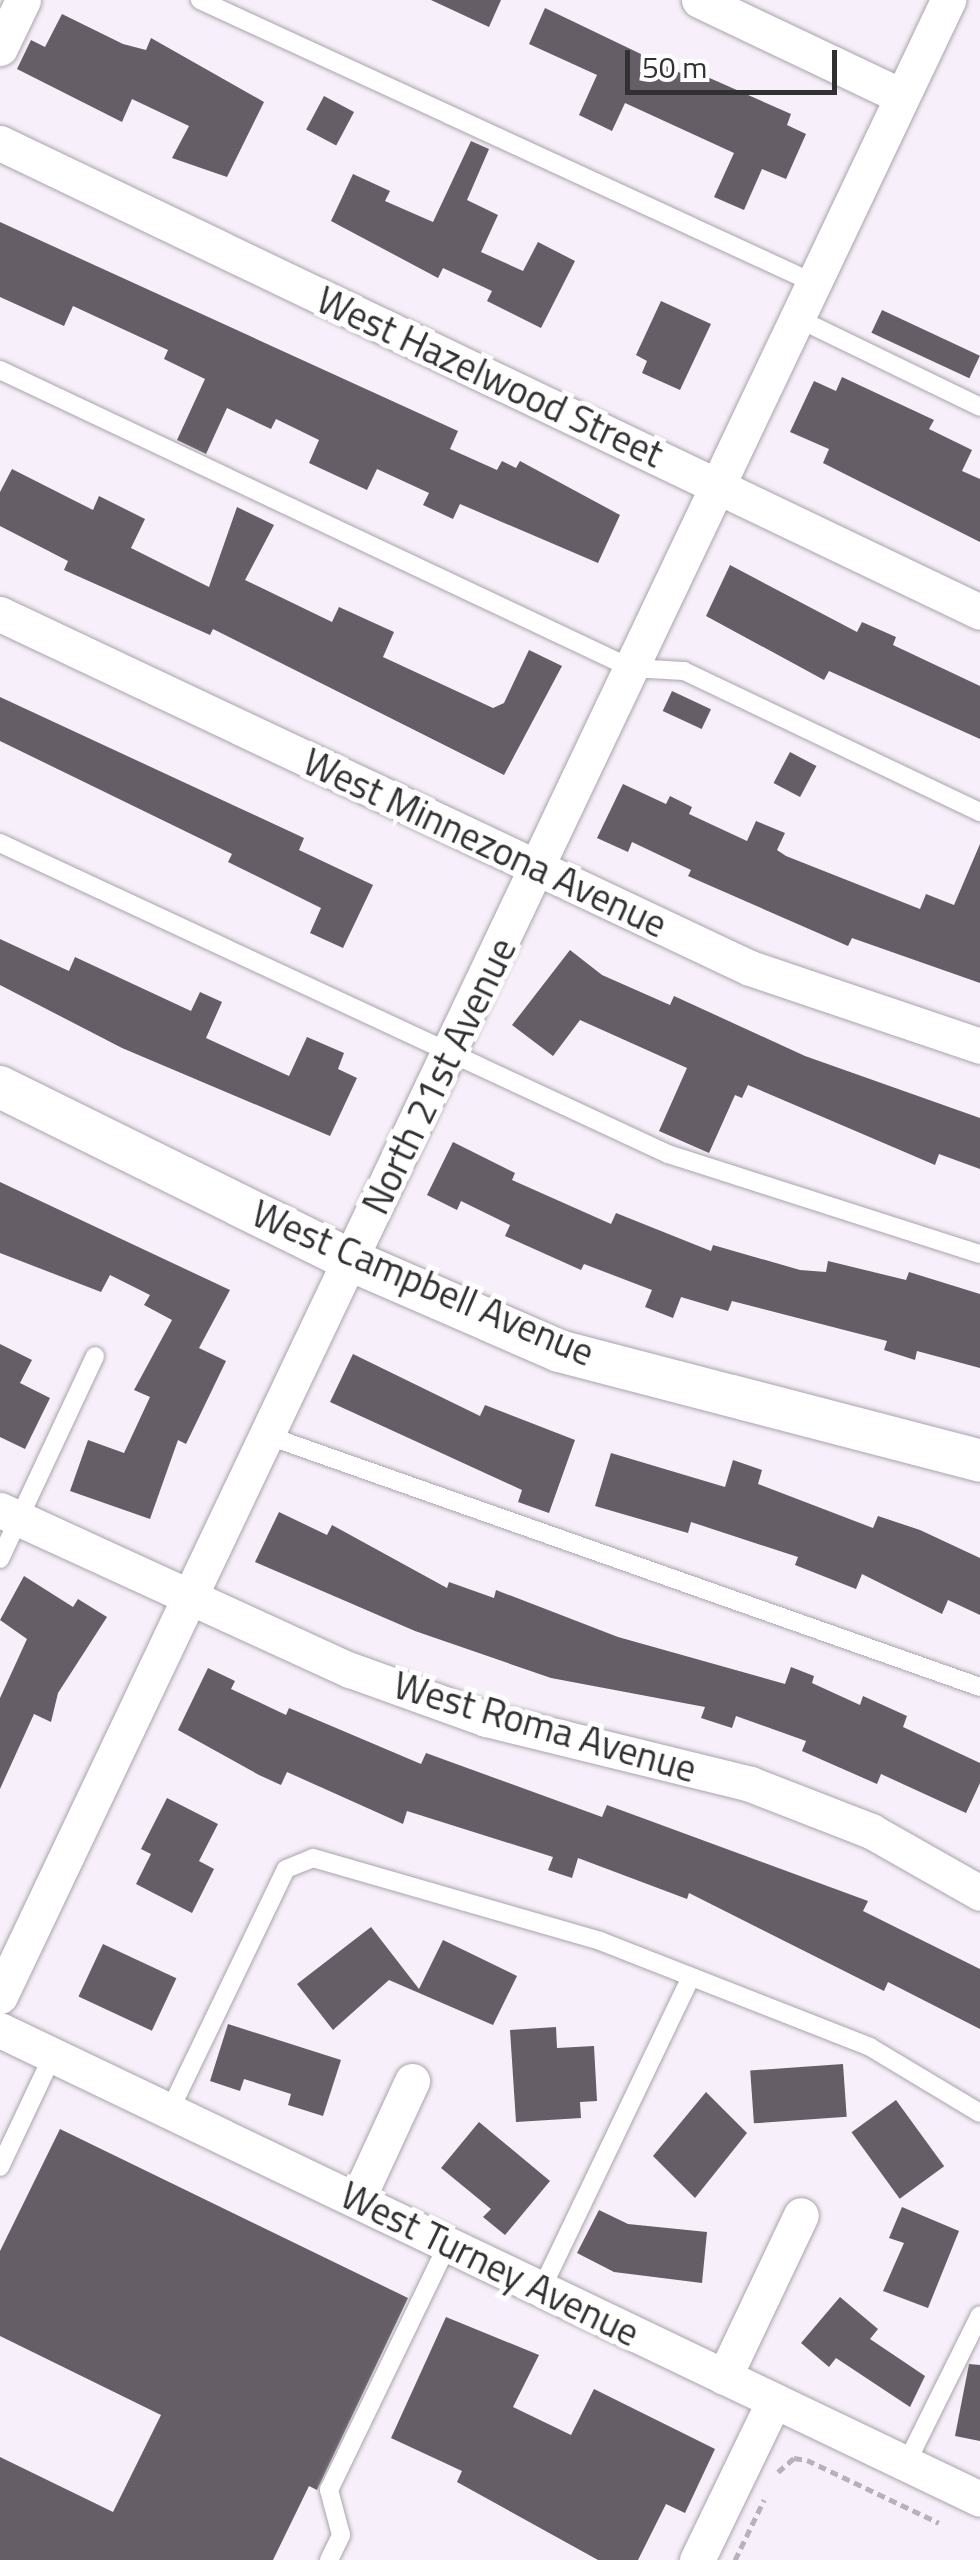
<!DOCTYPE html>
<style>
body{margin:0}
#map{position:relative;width:980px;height:2560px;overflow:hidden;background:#f7eff9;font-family:"Titillium Web",sans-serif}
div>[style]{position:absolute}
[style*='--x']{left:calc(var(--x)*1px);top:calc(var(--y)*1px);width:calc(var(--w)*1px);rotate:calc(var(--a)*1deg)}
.building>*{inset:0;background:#655e67;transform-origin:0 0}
.path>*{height:5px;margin-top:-2.5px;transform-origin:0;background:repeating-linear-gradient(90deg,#b7b1b9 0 8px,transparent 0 13px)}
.roads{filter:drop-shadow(0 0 2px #aaa3ad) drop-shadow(0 0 2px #aaa3ad)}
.service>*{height:18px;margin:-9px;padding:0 9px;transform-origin:9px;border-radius:9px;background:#fff}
.minor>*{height:35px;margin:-17.5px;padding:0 17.5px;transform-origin:17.5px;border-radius:17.5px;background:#fff}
.tertiary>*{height:42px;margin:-21px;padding:0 21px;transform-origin:21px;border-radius:21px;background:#fff}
span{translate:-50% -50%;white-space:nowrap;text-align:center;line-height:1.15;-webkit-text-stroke:10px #fff;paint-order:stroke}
.street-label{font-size:38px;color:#333034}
.scale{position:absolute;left:625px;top:50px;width:212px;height:45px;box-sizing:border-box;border:5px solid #333034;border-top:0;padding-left:12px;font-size:30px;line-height:35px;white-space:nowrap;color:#333034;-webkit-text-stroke:8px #fff;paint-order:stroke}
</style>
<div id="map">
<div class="building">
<i style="clip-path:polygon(431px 0,501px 0,489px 27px)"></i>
<i style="clip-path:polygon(545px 8px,693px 79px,696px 72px,791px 114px,787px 125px,806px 134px,786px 179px,762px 169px,744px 210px,714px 197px,734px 153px,625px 103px,612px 131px,579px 115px,597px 75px,529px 44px)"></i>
<i style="clip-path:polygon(62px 14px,123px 44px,146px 50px,151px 38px,264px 102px,227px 177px,172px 158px,189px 126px,132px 99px,122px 122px,17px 69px,31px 40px,45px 47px)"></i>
<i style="left:324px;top:96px;width:34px;height:38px;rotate:28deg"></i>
<i style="clip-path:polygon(471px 141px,489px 149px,467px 200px,498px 215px,481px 252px,523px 271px,538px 242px,575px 261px,541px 328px,487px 301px,492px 291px,443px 268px,438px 278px,331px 221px,353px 174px,390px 191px,385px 201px,433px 222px)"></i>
<i style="clip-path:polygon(0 222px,458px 431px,450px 449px,497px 470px,502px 461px,516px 468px,520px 461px,620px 515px,598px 563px,460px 504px,453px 519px,423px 505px,429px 493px,377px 469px,367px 490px,309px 463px,319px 440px,276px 419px,271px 429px,227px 408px,206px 454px,177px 440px,205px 379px,164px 359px,168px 350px,73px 306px,64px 326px,0 297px)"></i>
<i style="clip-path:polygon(661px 301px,711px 324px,680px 390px,642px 373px,647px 361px,636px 355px)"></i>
<i style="left:882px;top:310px;width:108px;height:25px;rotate:25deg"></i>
<i style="clip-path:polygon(842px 377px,934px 420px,929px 429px,972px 450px,962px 471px,980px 479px,980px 542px,823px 463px,829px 449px,790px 432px,814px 381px,836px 391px)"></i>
<i style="clip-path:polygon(12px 469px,93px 510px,99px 496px,145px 519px,131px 548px,209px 587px,237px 507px,274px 525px,245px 580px,332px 622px,339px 607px,394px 632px,383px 657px,493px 708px,504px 703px,529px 650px,562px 666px,504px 775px,213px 629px,210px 635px,64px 570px,68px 561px,0 526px,0 492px)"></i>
<i style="clip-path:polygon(730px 565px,857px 632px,862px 622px,896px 637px,893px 645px,980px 686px,980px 739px,829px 671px,824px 680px,706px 616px)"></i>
<i style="left:672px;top:691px;width:43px;height:22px;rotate:25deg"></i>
<i style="clip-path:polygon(0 697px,304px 838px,299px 850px,373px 885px,343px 948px,310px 933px,321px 908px,228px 862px,232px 854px,0 741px)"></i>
<i style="left:790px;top:752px;width:30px;height:35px;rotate:28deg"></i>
<i style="clip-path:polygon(623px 784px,666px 804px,670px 796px,692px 807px,689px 814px,747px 841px,756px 821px,785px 833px,777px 850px,786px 856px,920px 909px,926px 894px,954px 905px,980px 844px,980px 983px,852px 938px,848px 946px,688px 876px,691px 870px,632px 842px,628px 852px,597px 838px)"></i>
<i style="clip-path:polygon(0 939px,69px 971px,75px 957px,191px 1011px,200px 992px,222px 1002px,206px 1038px,289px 1076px,307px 1037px,344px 1053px,338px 1069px,357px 1078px,330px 1136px,122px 1048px,0 985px)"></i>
<i style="clip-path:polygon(570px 950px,602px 975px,670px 1005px,674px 996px,805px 1056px,980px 1118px,980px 1169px,939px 1154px,935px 1165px,748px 1085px,742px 1098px,735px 1095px,709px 1153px,659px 1131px,687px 1068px,580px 1020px,553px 1056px,512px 1025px)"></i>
<i style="clip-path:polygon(453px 1142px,515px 1173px,512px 1180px,611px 1224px,616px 1213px,711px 1251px,713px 1245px,800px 1270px,826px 1272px,828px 1261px,906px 1280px,909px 1272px,980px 1294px,980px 1368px,917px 1351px,915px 1360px,884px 1350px,887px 1341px,732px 1301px,728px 1311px,681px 1297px,673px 1318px,645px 1307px,652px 1290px,584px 1264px,581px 1270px,505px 1236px,510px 1225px,461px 1201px,457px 1210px,427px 1195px)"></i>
<i style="clip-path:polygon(0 1182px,230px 1290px,199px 1348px,226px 1361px,186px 1444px,178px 1440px,150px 1519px,70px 1491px,88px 1440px,124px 1453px,150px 1397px,134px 1390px,172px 1320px,144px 1305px,150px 1295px,110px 1275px,101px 1292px,0 1253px)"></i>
<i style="clip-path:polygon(0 1344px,32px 1360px,20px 1383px,50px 1398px,25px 1449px,0 1437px)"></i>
<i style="clip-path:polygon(353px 1354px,480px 1416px,485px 1405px,575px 1440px,549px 1513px,518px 1502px,522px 1490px,330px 1402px)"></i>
<i style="clip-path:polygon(611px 1453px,725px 1487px,733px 1460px,762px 1470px,758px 1484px,873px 1528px,878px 1516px,920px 1530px,980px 1558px,980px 1615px,948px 1600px,942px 1614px,862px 1574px,856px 1589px,795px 1565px,798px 1557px,691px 1522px,688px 1533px,595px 1506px)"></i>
<i style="clip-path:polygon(279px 1512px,327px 1535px,332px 1525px,447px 1588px,449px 1582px,494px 1598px,496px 1590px,618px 1637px,785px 1684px,791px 1667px,814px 1676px,812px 1683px,860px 1705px,863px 1696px,907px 1716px,903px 1727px,980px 1763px,980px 1783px,966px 1813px,881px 1774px,877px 1784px,802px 1751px,806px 1741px,736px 1716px,732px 1728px,701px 1718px,705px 1707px,551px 1678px,415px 1631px,255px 1562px)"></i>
<i style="clip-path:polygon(24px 1576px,73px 1607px,78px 1599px,107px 1617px,58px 1693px,51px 1722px,34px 1714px,0 1789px,0 1698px,27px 1639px,0 1620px)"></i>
<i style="clip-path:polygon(208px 1668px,235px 1681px,231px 1689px,286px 1715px,289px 1708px,421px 1764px,426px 1753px,602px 1817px,607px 1805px,868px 1901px,863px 1911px,980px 1969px,980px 2029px,888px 1982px,884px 1991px,689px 1893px,687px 1899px,578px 1858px,572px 1878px,548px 1870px,553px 1857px,407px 1811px,403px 1824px,287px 1772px,281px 1785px,259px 1775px,178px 1730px)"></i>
<i style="clip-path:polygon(167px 1798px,218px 1824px,199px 1861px,214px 1869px,192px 1913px,136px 1884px,151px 1854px,141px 1849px)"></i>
<i style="clip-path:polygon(371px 1927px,419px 1989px,443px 1940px,517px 1976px,493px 2025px,389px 1980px,333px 2030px,297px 1984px)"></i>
<i style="left:103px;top:1944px;width:81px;height:58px;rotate:25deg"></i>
<i style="clip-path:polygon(228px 2024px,341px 2060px,323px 2116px,288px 2105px,291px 2094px,244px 2079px,240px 2091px,210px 2081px)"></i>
<i style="clip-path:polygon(556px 2027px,557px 2048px,594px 2046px,597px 2101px,580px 2102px,581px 2118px,516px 2122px,510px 2030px)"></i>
<i style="left:843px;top:2064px;width:53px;height:93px;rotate:86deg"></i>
<i style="clip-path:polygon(706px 2092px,747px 2133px,695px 2198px,653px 2156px)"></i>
<i style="left:896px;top:2100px;width:82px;height:55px;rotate:54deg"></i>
<i style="clip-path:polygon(479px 2122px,550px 2181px,505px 2235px,483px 2217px,491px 2209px,441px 2168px)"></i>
<i style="clip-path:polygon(60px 2129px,408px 2298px,317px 2490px,309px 2486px,273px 2560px,0 2560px,0 2457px,113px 2512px,161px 2415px,0 2336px,0 2251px)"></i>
<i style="clip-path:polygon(902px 2207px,959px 2231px,928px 2308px,883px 2291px,904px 2243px,889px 2238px)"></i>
<i style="clip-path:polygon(599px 2210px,628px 2224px,707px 2232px,702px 2283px,614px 2272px,577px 2253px)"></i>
<i style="clip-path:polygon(840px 2297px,878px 2329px,870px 2339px,925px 2376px,910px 2407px,836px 2358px,829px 2367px,801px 2343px)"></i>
<i style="clip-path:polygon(446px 2317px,539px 2355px,513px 2407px,571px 2435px,594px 2389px,715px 2449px,685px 2513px,666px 2504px,638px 2560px,598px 2560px,457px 2482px,462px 2471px,391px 2438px)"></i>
<i style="clip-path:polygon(969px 2364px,980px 2365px,980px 2441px,955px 2436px)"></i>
</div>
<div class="path">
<i style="--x:778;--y:2472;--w:21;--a:-41"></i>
<i style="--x:794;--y:2458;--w:13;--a:9"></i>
<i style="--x:807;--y:2460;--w:146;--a:25.5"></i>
<i style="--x:735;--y:2560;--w:67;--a:-64.2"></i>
</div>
<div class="roads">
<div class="service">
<i style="--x:200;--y:0;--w:674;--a:24.74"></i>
<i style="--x:795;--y:317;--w:206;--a:25.9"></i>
<i style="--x:0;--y:370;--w:698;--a:25.28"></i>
<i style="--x:631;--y:668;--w:53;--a:3.2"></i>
<i style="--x:684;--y:671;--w:328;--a:25.5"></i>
<i style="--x:0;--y:843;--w:737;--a:24.97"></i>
<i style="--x:668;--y:1154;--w:328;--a:17.8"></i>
<i style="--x:266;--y:1435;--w:757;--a:19.44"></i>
<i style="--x:0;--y:1559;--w:224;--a:-64.9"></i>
<i style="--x:170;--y:2110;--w:267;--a:-64.3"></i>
<i style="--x:286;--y:1869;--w:29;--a:-22"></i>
<i style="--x:313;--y:1858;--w:299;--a:16.1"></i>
<i style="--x:600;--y:1941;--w:290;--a:21.4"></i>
<i style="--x:870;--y:2047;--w:128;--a:31"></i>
<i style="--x:0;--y:2167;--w:124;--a:-64.7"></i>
<i style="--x:541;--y:2290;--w:347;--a:-64.4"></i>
<i style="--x:906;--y:2464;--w:166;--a:-63.6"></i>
<i style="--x:329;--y:2560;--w:28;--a:-64"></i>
<i style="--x:341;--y:2535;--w:47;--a:-104.9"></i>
<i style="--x:329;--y:2490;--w:271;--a:-64.2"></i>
</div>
<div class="minor">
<i style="--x:699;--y:0;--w:224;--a:25.4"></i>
<i style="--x:0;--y:48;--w:53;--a:-64.4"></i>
<i style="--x:0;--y:143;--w:1086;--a:25.57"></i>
<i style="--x:0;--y:614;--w:829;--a:25.27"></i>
<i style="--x:750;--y:968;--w:243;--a:18.7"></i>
<i style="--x:0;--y:1510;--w:385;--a:24.6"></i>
<i style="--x:350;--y:1670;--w:145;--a:19.8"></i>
<i style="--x:486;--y:1719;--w:272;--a:13.8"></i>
<i style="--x:750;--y:1784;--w:130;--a:21.2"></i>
<i style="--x:871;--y:1831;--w:125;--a:29.6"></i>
<i style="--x:0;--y:1996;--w:2210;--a:-64.59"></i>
<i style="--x:0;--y:2030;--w:1086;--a:25.57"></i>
<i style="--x:358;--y:2198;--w:129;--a:-65.2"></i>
<i style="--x:724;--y:2377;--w:179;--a:-64.6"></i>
<i style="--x:697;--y:2560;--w:177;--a:-64.2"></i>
</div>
<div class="tertiary">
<i style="--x:0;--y:1087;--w:390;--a:26.3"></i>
<i style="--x:350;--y:1260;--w:228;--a:23.5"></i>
<i style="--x:559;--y:1351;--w:435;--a:14.6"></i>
</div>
</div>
<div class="street-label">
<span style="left:490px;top:377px;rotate:25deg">West Hazelwood Street</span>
<span style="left:485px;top:843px;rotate:25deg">West Minnezona Avenue</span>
<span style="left:439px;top:1076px;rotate:-64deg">North 21st Avenue</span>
<span style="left:423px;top:1283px;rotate:23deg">West Campbell Avenue</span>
<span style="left:545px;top:1727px;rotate:16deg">West Roma Avenue</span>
<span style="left:490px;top:2264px;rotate:26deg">West Turney Avenue</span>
</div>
<div class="scale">50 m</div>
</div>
